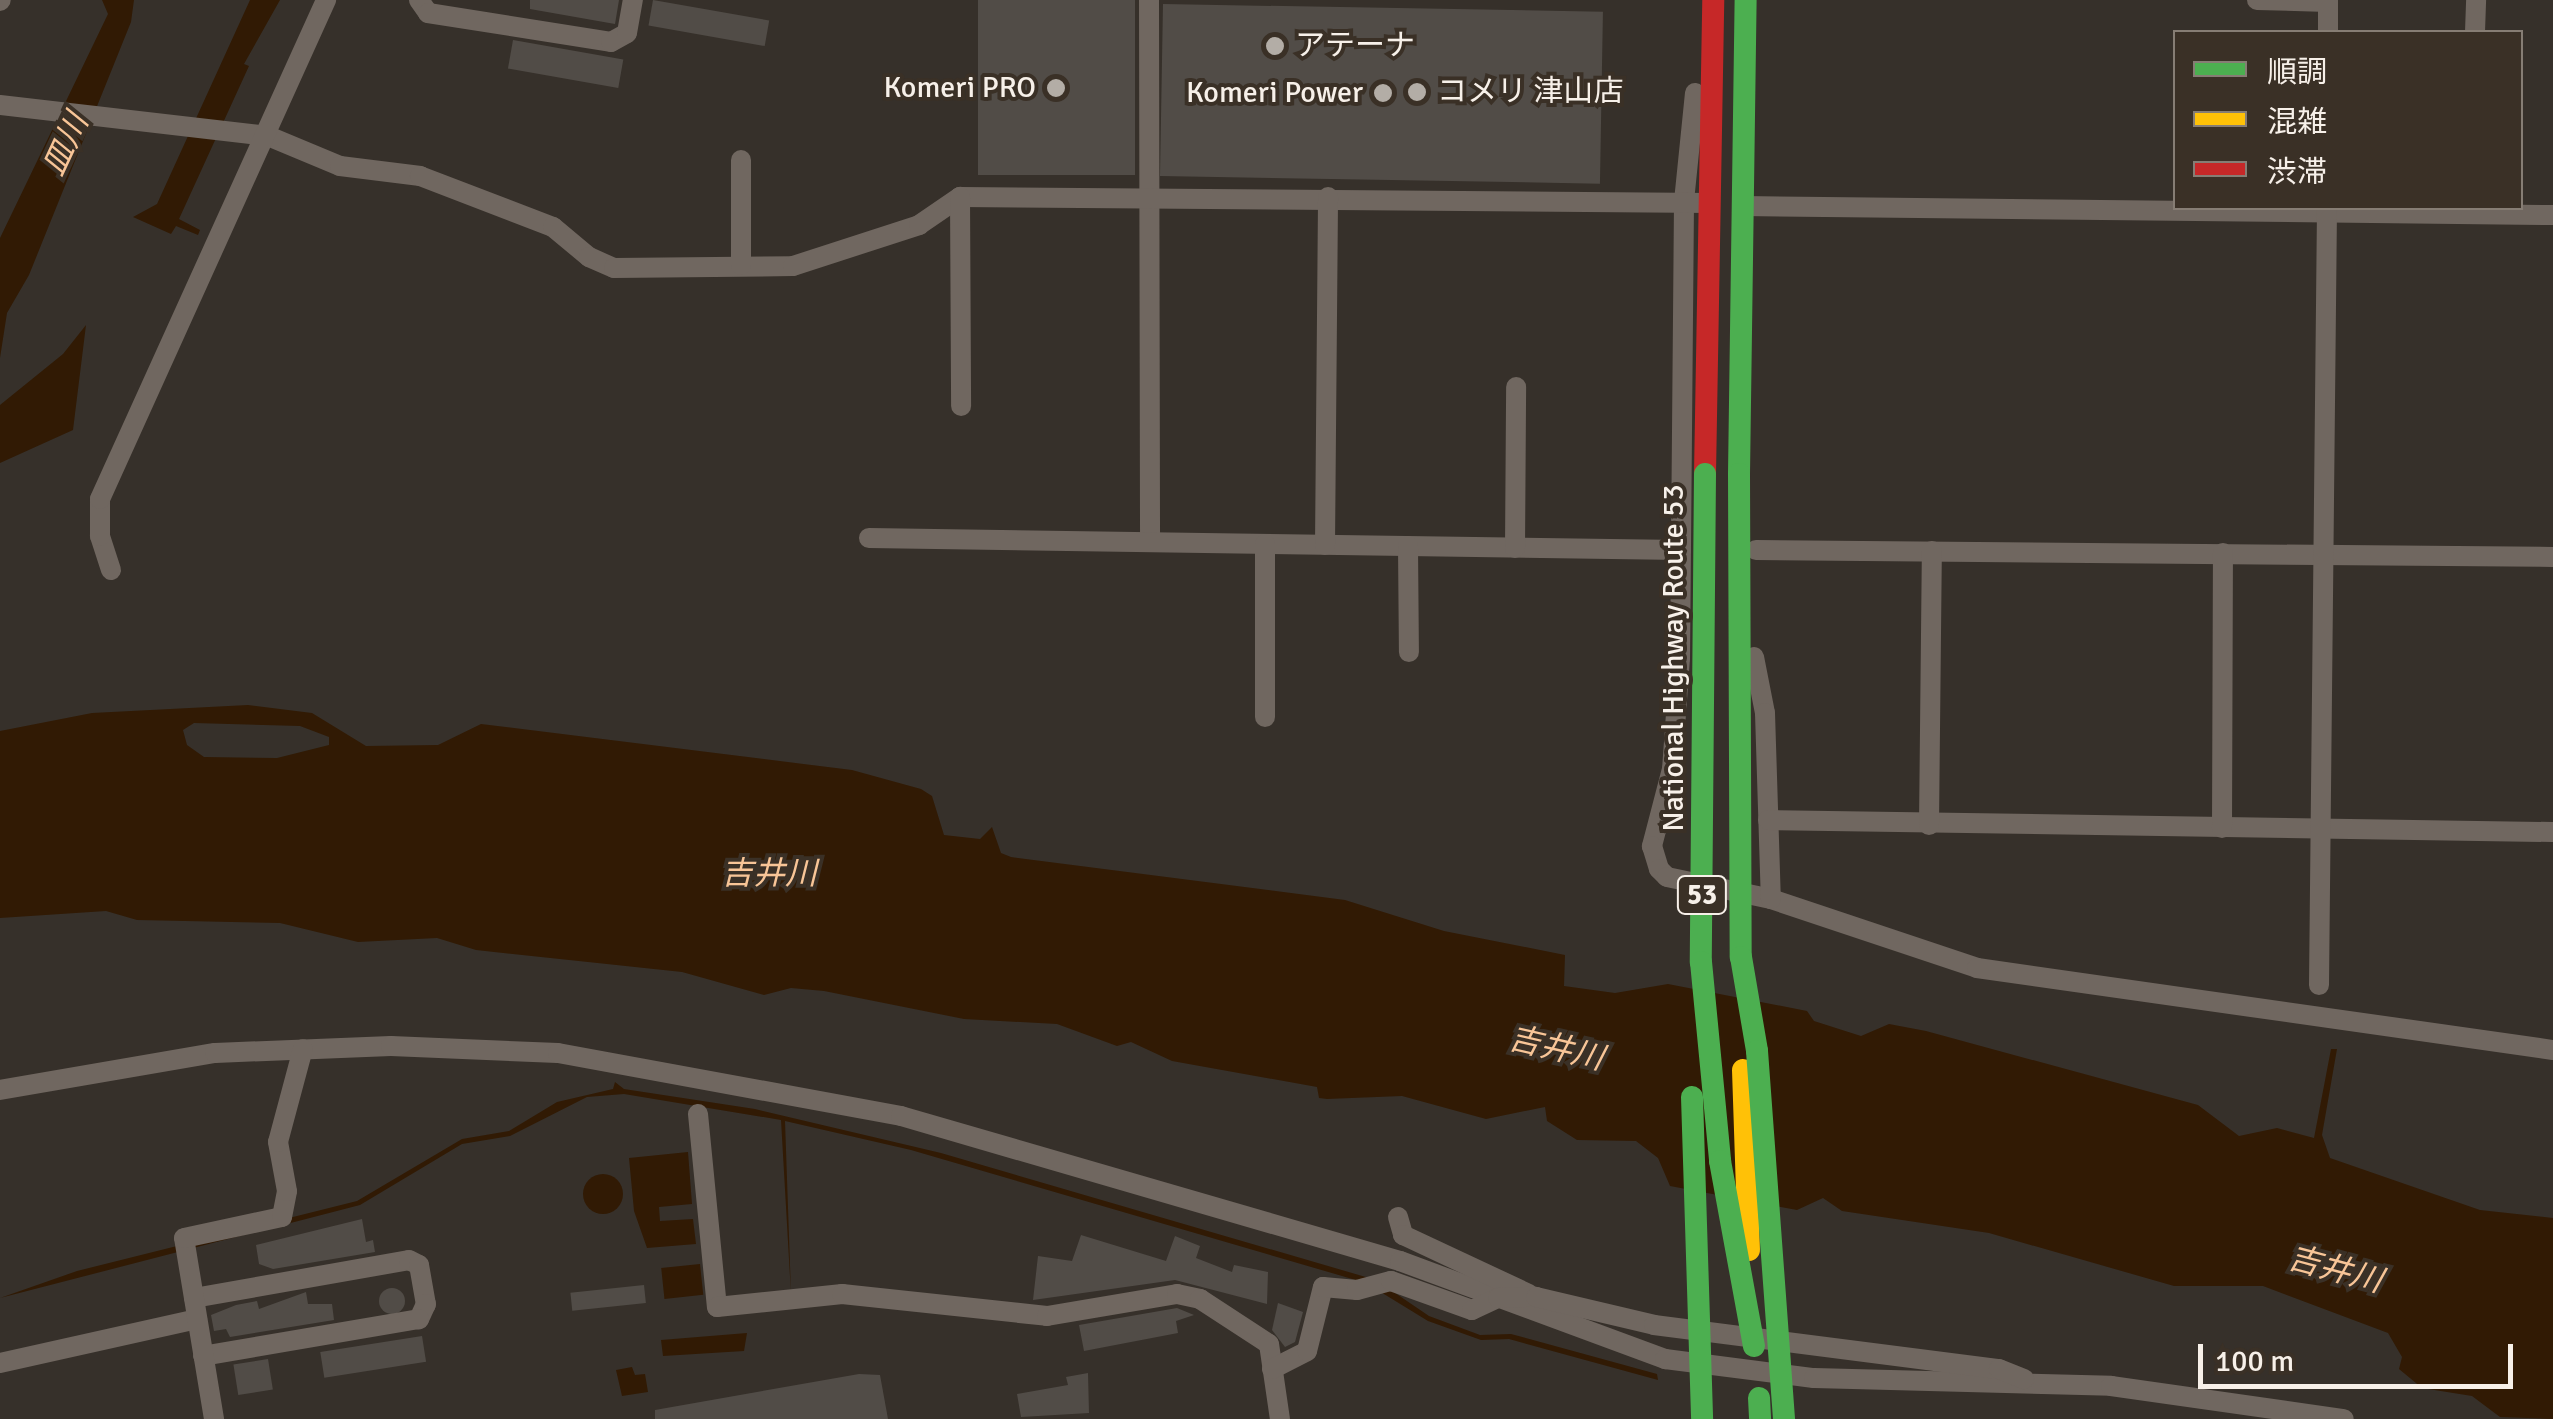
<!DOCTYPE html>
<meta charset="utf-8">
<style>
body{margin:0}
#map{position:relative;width:2553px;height:1419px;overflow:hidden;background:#36302a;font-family:Signika,"Noto Sans JP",sans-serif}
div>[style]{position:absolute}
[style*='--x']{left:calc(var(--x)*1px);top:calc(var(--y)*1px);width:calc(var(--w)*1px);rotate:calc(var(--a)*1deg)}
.water>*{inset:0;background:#311a04;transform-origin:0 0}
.round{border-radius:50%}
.building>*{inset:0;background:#514c47;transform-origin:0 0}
.street>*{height:20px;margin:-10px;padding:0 10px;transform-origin:10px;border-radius:10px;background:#706760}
.fast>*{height:22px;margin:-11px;padding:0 11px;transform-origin:11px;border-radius:11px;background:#4caf50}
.slow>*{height:22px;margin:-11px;padding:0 11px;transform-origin:11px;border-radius:11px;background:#ffc107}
.jam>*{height:22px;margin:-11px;padding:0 11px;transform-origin:11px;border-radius:11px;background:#c62828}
.fast-bridge>*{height:22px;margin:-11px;padding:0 11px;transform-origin:11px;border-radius:11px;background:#4caf50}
.dots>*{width:28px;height:28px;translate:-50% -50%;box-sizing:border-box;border:5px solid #3a3026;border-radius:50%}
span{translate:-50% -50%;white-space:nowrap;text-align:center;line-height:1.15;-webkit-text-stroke:8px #3a3026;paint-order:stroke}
.shield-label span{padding:2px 8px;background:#3a3026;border:2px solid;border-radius:8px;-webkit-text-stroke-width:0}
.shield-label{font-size:28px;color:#f7f0e9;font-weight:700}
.poi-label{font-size:30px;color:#f7f0e9}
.left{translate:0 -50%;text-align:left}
.right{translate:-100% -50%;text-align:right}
.street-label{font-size:30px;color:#f7f0e9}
.water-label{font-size:32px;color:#f8c597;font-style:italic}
.legend{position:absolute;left:2173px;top:30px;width:350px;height:180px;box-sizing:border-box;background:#3a3026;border:2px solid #867d74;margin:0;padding:12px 18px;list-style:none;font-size:30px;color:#f7f0e9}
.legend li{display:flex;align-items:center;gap:20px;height:50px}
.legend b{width:50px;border:2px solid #867d74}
.scale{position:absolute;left:2198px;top:1344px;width:315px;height:45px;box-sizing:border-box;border:5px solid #f7f0e9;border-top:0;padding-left:12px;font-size:30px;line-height:35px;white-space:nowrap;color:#f7f0e9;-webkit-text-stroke:8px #3a3026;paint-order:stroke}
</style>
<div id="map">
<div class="water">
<i style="clip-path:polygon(102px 0,134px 0,131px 22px,29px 275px,7px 313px,0 358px,0 238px,108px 14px)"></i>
<i style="clip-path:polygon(250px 0,280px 0,244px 64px,249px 66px,179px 219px,200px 230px,198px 235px,176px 226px,171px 234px,133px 217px,157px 204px)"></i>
<i style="clip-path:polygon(86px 325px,73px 430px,0 463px,0 405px,63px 354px)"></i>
<i style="clip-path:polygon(evenodd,248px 705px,312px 713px,366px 746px,438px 745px,481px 724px,852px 770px,921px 789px,932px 796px,944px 835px,980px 839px,992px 827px,1001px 853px,1011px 857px,1345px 900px,1444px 931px,1565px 955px,1564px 986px,1615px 993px,1668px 984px,1807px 1011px,1814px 1021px,1861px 1036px,1889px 1024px,1926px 1031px,2198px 1105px,2239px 1136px,2277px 1128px,2314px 1138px,2331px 1049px,2337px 1049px,2322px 1135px,2330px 1158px,2480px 1210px,2553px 1218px,2553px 1419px,2500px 1417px,2472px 1396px,2422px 1388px,2399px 1369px,2402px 1357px,2388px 1333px,2263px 1286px,2174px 1286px,1989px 1233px,1842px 1211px,1823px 1198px,1797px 1210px,1670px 1186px,1658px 1158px,1636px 1141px,1577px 1140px,1547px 1121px,1545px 1107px,1486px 1119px,1402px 1096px,1327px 1099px,1319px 1098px,1317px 1087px,1172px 1061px,1131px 1042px,1117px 1046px,1057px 1024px,964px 1019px,824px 991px,791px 988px,764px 995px,682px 972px,476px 950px,437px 938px,358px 942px,280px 923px,137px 920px,106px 911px,0 918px,0 731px,92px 713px,248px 705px,194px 723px,300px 726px,329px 737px,329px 745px,277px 758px,204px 757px,187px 745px,183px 730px,194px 723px)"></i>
<i style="clip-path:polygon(615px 1082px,624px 1089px,755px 1109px,941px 1153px,1376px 1280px,1429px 1316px,1480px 1335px,1511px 1334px,1657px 1374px,1658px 1380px,1509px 1339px,1481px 1340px,1428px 1321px,1366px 1283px,911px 1150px,785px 1121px,791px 1294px,781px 1120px,624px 1094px,587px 1097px,510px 1136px,462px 1144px,360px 1205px,0 1298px,77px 1271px,357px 1201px,462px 1139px,509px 1131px,557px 1102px,613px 1089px)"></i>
<i style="clip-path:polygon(688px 1152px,692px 1204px,659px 1207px,660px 1221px,693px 1219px,696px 1244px,647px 1248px,634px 1211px,629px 1158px)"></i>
<i class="round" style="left:583px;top:1174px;width:40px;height:40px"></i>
<i style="left:700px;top:1264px;width:31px;height:39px;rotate:84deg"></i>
<i style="clip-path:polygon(747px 1333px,744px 1351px,663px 1356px,661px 1340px)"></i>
<i style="clip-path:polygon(632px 1367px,635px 1375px,645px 1374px,648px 1392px,622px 1396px,616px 1370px)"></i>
</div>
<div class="building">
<i style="clip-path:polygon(530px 0,619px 0,615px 24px,530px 9px)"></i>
<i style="left:653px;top:0;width:118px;height:26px;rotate:10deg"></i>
<i style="left:978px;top:0;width:157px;height:175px"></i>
<i style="left:1163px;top:4px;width:440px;height:172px;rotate:1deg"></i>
<i style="left:513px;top:40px;width:112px;height:29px;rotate:10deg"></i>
<i style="clip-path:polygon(362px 1219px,366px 1242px,373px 1240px,375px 1252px,273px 1269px,259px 1264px,256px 1245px)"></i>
<i style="clip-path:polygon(1081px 1235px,1166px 1261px,1175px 1236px,1200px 1246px,1196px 1258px,1232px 1272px,1234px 1265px,1268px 1272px,1267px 1304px,1175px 1280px,1033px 1300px,1038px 1256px,1072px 1261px)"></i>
<i style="left:644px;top:1285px;width:18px;height:74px;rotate:84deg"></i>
<i class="round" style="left:379px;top:1288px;width:26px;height:26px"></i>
<i style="clip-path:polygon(306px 1292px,308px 1304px,332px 1304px,334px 1320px,230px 1337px,226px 1329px,214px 1331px,211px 1315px,236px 1305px,257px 1301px,259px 1309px)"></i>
<i style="clip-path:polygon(1278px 1303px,1303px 1312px,1295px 1342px,1285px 1347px,1272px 1330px)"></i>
<i style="clip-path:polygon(1177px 1308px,1194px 1315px,1176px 1321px,1178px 1333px,1084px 1351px,1079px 1325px)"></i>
<i style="left:422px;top:1336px;width:26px;height:103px;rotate:81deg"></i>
<i style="left:268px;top:1359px;width:31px;height:35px;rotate:81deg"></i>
<i style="clip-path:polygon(1088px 1373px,1089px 1413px,1021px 1417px,1017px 1394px,1068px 1385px,1066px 1377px)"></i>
<i style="clip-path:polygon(859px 1374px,880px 1375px,888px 1419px,655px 1419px,655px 1410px)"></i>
</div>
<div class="street">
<i style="--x:419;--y:0;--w:16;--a:55"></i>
<i style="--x:428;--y:13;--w:185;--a:9"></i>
<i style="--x:611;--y:42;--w:18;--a:-29"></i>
<i style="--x:627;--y:33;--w:34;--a:-80"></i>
<i style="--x:1149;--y:0;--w:542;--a:89.89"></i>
<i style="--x:2257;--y:0;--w:71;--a:1.6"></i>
<i style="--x:0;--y:1;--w:1;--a:-45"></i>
<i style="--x:2328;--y:32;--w:32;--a:-90"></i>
<i style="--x:2475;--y:32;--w:32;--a:-88"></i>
<i style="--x:1695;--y:93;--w:110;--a:95.8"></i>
<i style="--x:1684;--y:202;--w:456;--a:90.5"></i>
<i style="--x:1680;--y:658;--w:111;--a:94.1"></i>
<i style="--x:1672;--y:769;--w:80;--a:104.6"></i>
<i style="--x:1652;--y:846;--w:24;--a:73"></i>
<i style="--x:1659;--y:869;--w:11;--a:45"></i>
<i style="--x:1667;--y:877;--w:106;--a:11.9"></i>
<i style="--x:1771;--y:899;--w:217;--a:18.5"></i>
<i style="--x:1977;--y:968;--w:582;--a:8.1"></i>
<i style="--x:0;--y:105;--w:270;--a:6.6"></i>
<i style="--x:268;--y:136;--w:78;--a:22.6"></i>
<i style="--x:340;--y:166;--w:81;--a:7.1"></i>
<i style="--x:420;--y:176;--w:142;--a:21"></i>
<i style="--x:553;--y:227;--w:47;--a:39.8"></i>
<i style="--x:589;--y:257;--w:27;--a:24"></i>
<i style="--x:614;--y:268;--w:179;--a:-0.6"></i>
<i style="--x:793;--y:266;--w:133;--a:-18"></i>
<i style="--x:919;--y:225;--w:50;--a:-34.3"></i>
<i style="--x:960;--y:197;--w:750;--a:0.46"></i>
<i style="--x:960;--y:197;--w:209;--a:89.7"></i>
<i style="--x:1742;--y:206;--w:811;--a:0.64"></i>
<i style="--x:741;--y:265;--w:105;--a:-90"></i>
<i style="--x:869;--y:538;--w:812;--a:0.85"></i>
<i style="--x:1265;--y:544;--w:173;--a:90"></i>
<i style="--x:1325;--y:545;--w:348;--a:-89.5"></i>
<i style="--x:1408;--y:546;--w:106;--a:89.5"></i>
<i style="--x:1515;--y:548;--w:161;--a:-89.6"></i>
<i style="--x:1756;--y:550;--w:797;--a:0.5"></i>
<i style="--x:111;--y:570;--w:36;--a:-108"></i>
<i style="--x:100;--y:536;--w:37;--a:-90"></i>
<i style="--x:100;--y:499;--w:548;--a:-65.63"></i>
<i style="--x:1754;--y:657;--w:57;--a:78.9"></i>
<i style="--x:1765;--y:713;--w:186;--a:88.2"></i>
<i style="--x:1768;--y:820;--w:785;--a:0.88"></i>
<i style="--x:1929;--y:825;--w:274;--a:-89.4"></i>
<i style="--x:2222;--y:828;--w:275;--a:-89.8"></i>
<i style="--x:2319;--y:985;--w:777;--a:-89.41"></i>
<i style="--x:0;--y:1090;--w:218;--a:-9.8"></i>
<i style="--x:215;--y:1053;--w:176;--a:-2.3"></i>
<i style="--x:391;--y:1046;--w:167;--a:2.4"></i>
<i style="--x:558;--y:1053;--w:349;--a:10.4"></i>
<i style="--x:901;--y:1116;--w:520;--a:16.2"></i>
<i style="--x:1400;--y:1261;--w:283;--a:20.3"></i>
<i style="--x:1665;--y:1359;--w:150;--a:7.3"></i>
<i style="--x:1814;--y:1378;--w:297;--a:1.5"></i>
<i style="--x:2111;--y:1386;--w:235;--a:8.1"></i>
<i style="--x:698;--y:1114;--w:194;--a:84.4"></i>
<i style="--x:717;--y:1307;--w:126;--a:-5.9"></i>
<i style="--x:842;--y:1294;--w:206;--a:6.1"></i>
<i style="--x:1047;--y:1316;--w:132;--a:-9.6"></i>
<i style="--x:1177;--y:1294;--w:24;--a:12"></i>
<i style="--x:1200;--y:1299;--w:82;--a:33.1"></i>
<i style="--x:1269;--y:1344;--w:76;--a:81.7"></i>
<i style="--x:1398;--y:1217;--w:19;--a:74"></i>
<i style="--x:1403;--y:1235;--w:139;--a:25.1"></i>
<i style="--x:194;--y:1298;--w:218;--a:-10"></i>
<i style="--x:409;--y:1260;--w:11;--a:27"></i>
<i style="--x:419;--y:1265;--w:40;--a:80"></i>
<i style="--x:426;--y:1304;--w:17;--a:115"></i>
<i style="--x:419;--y:1319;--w:219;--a:170.3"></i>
<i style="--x:0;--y:1363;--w:202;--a:-12.6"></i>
<i style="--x:1272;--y:1369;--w:39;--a:-27"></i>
<i style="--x:1307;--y:1351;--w:66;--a:-76"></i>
<i style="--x:1323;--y:1287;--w:34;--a:5"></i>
<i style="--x:1357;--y:1290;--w:35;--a:-15"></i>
<i style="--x:1391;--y:1281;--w:86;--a:19.7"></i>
<i style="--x:1472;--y:1310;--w:29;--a:-25"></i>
<i style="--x:1498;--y:1298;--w:38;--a:-2"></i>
<i style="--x:1536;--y:1297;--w:121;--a:13.3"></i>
<i style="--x:1654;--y:1325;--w:348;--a:7.3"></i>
<i style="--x:1999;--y:1369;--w:27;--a:22"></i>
<i style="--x:214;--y:1419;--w:183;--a:-99.4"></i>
<i style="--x:184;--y:1238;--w:100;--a:-12.1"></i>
<i style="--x:282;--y:1217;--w:26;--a:-79"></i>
<i style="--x:287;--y:1191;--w:50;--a:-100.4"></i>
<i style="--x:278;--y:1142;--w:96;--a:-75"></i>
</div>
<div class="fast">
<i style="--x:1739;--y:474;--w:474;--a:-89.2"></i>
<i style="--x:1759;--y:1398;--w:21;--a:87"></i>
</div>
<div class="slow">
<i style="--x:1743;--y:1070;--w:180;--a:88.1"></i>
</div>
<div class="jam">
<i style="--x:1705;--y:474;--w:474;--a:-89"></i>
</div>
<div class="fast-bridge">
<i style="--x:1705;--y:474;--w:488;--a:90.5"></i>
<i style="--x:1701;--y:962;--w:200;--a:84.5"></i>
<i style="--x:1720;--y:1161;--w:188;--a:79.6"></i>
<i style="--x:1739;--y:474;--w:483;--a:89.8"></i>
<i style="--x:1741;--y:957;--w:95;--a:80.3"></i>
<i style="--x:1757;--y:1051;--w:369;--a:85.8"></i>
<i style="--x:1692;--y:1097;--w:322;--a:88.2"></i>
</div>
<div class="dots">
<i style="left:1275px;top:46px;background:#b3ada6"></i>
<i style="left:1056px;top:88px;background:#b3ada6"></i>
<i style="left:1417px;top:92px;background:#b3ada6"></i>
<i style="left:1383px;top:93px;background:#b3ada6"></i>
</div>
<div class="shield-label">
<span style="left:1702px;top:895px">53</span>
</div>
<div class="poi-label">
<span class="left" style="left:1295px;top:46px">アテーナ</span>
<span class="right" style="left:1036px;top:88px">Komeri PRO</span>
<span class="left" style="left:1437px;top:92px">コメリ 津山店</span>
<span class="right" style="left:1363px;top:93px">Komeri Power</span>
</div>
<div class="street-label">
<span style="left:1674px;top:658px;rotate:-90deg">National Highway Route 53</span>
</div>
<div class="water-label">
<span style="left:66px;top:145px;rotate:-65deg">皿川</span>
<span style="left:769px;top:874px">吉井川</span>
<span style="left:1556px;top:1049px;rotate:13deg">吉井川</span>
<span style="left:2335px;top:1270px;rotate:15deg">吉井川</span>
</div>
<ul class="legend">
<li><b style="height:12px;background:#4caf50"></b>順調</li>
<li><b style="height:12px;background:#ffc107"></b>混雑</li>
<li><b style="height:12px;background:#c62828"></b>渋滞</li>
</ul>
<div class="scale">100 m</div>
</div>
